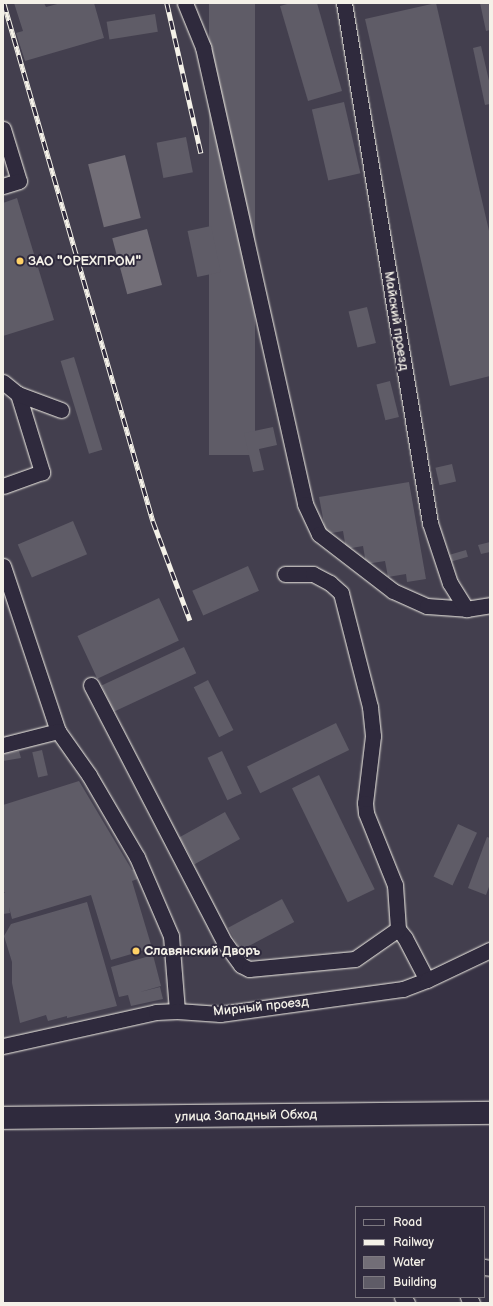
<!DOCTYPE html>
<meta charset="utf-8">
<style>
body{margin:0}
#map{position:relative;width:493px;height:1306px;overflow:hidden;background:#373244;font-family:"Balsamiq Sans",sans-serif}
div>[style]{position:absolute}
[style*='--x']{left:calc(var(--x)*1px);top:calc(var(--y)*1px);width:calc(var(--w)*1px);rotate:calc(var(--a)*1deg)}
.built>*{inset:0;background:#433f4e}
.water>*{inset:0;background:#726e77;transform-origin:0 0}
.building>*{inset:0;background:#5f5c67;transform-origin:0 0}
.roads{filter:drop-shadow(0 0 1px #f4f1e8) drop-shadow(0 0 1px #f4f1e8)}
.minor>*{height:15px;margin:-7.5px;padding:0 7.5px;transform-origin:7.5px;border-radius:7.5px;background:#2f2a3d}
.highway>*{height:22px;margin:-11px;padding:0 11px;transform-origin:11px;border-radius:11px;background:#2f2a3d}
.rail>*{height:4.5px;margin-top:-2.25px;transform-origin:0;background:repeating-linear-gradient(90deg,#2f2a3d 0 9px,#f4f1e8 0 18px);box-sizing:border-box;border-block:1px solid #f4f1e8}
.dots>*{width:11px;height:11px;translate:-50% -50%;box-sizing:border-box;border:2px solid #2f2a3d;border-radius:50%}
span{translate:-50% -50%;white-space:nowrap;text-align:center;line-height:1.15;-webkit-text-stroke:4px #2f2a3d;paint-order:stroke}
.poi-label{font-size:13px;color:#f4f1e8;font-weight:700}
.left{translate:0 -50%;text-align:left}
.street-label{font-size:13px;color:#f4f1e8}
.frame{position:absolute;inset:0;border:4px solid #f4f1e8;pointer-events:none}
.legend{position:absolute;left:355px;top:1206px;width:130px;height:92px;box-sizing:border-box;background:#2f2a3d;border:1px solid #7e7a81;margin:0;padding:5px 7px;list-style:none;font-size:12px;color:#f4f1e8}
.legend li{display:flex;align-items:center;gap:8px;height:20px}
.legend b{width:20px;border:1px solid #7e7a81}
</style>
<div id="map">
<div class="built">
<i style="clip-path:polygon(3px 3px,490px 3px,490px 943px,406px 982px,233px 1010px,163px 1009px,3px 1039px)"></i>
</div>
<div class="water">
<i style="left:125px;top:155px;width:65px;height:38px;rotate:76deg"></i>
<i style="left:147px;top:229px;width:58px;height:36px;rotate:75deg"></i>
</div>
<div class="building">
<i style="clip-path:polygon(14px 3px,44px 3px,46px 7px,61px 3px,94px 3px,104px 38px,25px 61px,16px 33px,23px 31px)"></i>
<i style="left:209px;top:3px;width:46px;height:452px"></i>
<i style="clip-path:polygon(291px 3px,317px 3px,342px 91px,308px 101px,280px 6px)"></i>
<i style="clip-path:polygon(436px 3px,490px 235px,490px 376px,450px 386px,365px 19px)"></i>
<i style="clip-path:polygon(480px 3px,490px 3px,490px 30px,486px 31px)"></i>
<i style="left:155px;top:14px;width:18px;height:49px;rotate:81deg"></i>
<i style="clip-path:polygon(481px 46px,490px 85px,490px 104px,485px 105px,473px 48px)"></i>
<i style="left:344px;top:102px;width:73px;height:33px;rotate:77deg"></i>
<i style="left:186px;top:137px;width:36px;height:30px;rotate:79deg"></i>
<i style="clip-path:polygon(17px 198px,54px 320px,3px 336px,3px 203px)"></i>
<i style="left:211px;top:226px;width:47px;height:24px;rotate:78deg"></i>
<i style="left:367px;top:307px;width:37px;height:19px;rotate:76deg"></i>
<i style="left:74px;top:357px;width:97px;height:14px;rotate:73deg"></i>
<i style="left:390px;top:381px;width:37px;height:14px;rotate:76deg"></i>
<i style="clip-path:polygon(273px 427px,277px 445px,259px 449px,264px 470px,253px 472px,244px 433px)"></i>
<i style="left:452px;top:464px;width:18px;height:17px;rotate:77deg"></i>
<i style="clip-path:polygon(409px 482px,426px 579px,407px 582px,406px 574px,388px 577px,385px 561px,366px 564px,363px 546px,346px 549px,343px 531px,326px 534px,319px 497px)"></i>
<i style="left:73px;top:521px;width:36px;height:60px;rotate:67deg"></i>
<i style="clip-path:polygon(490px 542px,490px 552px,481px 554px,478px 545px)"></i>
<i style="left:466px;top:550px;width:7px;height:17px;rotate:74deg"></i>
<i style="left:248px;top:566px;width:27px;height:61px;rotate:66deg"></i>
<i style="left:159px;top:598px;width:47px;height:90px;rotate:65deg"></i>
<i style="left:184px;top:647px;width:29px;height:91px;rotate:65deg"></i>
<i style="left:208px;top:680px;width:56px;height:16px;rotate:63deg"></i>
<i style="left:336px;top:723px;width:30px;height:99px;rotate:64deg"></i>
<i style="left:42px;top:750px;width:26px;height:10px;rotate:77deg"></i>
<i style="clip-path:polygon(19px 751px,21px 758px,3px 761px,3px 754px)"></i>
<i style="left:222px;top:751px;width:47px;height:16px;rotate:65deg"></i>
<i style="left:319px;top:775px;width:127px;height:30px;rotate:64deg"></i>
<i style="clip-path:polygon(79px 781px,132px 870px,139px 867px,143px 877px,132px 881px,152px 948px,111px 960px,91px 895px,12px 919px,9px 907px,10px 913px,3px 914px,3px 893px,5px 893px,3px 891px,3px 805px)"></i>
<i style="left:225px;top:812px;width:31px;height:52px;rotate:61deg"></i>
<i style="left:458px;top:824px;width:21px;height:58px;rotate:25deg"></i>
<i style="clip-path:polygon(487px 837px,490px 838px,490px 884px,486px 895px,468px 888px)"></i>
<i style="left:282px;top:899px;width:26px;height:61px;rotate:62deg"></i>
<i style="clip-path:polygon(87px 902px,117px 1006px,67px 1018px,67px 1016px,48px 1021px,46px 1015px,20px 1023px,12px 983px,12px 962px,4px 936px,11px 924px)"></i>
<i style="clip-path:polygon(153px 955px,161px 986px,140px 992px,160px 987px,163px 999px,131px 1006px,128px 995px,119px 997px,111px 967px)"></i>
</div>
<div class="roads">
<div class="minor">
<i style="--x:185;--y:3;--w:48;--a:67.8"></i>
<i style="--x:203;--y:47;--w:468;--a:77.4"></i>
<i style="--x:305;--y:504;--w:33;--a:65"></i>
<i style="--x:319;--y:534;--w:93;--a:37.6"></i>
<i style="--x:393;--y:591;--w:37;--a:24"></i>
<i style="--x:427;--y:606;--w:39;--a:4"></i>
<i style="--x:466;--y:609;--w:24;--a:-9"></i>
<i style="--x:344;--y:3;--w:527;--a:80.61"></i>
<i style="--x:430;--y:523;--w:63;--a:71.6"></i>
<i style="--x:450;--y:583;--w:31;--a:58"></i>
<i style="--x:3;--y:129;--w:54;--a:72.9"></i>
<i style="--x:19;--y:181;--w:17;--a:163"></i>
<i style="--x:3;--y:382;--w:19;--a:39"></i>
<i style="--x:18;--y:394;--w:82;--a:72.9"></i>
<i style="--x:42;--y:472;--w:41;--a:160.3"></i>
<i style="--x:18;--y:394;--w:46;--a:20.4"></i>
<i style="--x:3;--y:566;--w:174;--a:71.6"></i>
<i style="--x:58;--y:731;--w:54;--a:54.8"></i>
<i style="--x:89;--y:775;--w:95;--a:59.7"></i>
<i style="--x:137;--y:857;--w:86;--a:66.7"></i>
<i style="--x:171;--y:936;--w:75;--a:85.4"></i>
<i style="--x:285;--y:574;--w:28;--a:0"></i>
<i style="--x:313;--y:574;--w:19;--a:28"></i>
<i style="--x:330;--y:583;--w:15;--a:42"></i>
<i style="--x:341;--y:593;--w:118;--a:75.7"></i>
<i style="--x:370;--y:707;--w:29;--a:84"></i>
<i style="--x:373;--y:736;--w:67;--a:96.8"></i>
<i style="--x:365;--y:803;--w:10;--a:84"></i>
<i style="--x:366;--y:813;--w:78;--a:68.1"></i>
<i style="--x:395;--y:885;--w:44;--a:86.1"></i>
<i style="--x:398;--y:929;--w:11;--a:52"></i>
<i style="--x:405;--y:938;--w:47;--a:62.4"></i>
<i style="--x:91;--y:685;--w:291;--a:62.6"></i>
<i style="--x:225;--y:943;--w:27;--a:54"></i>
<i style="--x:241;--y:965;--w:9;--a:27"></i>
<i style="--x:249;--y:969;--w:106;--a:-5.4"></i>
<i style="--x:355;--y:959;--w:52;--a:-34.9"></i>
<i style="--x:3;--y:745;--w:57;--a:-14.3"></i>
<i style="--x:3;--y:1046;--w:157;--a:-12.5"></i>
<i style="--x:156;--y:1012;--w:21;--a:-3"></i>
<i style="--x:177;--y:1011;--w:43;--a:4"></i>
<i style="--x:220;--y:1014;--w:185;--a:-7.8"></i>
<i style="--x:403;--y:989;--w:26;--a:-21"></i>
<i style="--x:427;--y:980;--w:70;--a:-25.5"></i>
<i style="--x:484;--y:1267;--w:6;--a:9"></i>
<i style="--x:402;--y:1297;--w:8;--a:50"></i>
<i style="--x:468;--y:1297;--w:7;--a:56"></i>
</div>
<div class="highway">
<i style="--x:3;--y:1118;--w:487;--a:-0.6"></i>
</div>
</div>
<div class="rail">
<i style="--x:4;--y:3;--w:539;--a:73.95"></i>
<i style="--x:153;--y:521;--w:106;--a:69.5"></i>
<i style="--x:167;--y:3;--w:154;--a:77.2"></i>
</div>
<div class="dots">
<i style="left:20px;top:261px;background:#ffd166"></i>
<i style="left:136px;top:951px;background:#ffd166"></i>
</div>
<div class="poi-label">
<span class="left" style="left:28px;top:261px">ЗАО "ОРЕХПРОМ"</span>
<span class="left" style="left:144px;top:951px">Cлавянский Дворъ</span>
</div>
<div class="street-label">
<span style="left:396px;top:321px;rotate:81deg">Майский проезд</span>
<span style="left:261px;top:1007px;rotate:-6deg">Мирный проезд</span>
<span style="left:246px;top:1116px;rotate:-1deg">улица Западный Обход</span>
</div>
<div class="frame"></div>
<ul class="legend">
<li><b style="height:5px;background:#2f2a3d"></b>Road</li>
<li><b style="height:5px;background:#f4f1e8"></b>Railway</li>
<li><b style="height:11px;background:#726e77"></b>Water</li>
<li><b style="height:11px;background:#5f5c67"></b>Building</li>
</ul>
</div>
